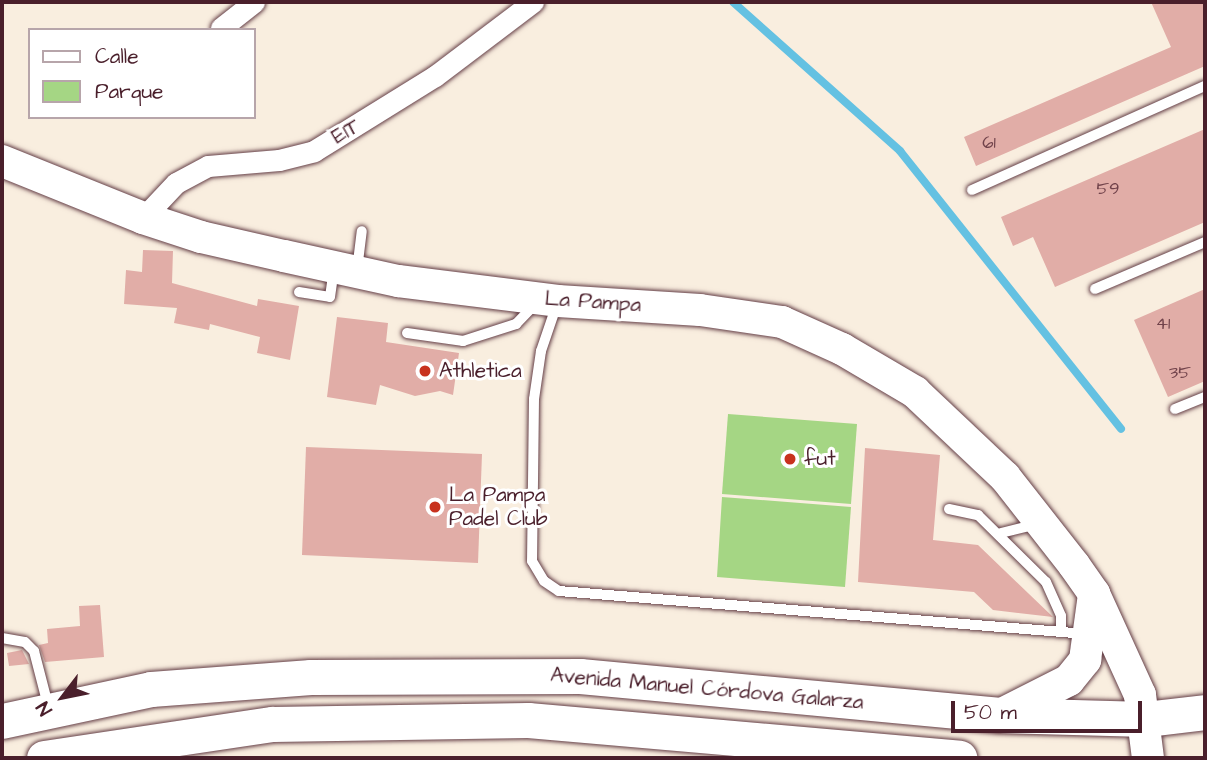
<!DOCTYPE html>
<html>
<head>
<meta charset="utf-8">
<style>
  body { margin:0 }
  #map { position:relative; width:1207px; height:760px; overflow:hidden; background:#f9eedf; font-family:"Architects Daughter",sans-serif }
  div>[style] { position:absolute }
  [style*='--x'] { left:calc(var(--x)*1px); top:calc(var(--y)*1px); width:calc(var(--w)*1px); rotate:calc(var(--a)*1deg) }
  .green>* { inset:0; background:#a5d684 }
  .stream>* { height:8px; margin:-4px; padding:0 4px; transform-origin:4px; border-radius:4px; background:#64c1e2 }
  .building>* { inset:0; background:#e1ada7 }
  .roads { filter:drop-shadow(0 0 2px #643e46) drop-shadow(0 0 2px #643e46) }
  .lane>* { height:10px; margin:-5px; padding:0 5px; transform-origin:5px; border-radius:5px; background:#fff }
  .street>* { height:21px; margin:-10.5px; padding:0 10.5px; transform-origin:10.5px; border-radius:10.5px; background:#fff }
  .secondary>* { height:32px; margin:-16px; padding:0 16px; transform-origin:16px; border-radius:16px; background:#fff }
  .primary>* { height:35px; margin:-17.5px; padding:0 17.5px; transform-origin:17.5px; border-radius:17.5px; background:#fff }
  .dots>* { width:19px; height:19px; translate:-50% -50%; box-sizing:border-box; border:4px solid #fff; border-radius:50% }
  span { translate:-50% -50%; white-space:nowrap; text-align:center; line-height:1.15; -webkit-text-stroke:6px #fff; paint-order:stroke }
  .number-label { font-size:18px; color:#70424a }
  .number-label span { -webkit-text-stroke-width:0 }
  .street-label { font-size:21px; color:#4a1f2b }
  .poi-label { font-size:21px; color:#4a1f2b }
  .left { translate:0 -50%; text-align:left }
  .frame { position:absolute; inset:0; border:4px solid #4a1f2b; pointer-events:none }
  .legend { position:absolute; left:28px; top:28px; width:228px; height:91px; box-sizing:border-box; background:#fff; border:2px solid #b7a5aa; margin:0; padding:9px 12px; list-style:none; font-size:21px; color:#4a1f2b }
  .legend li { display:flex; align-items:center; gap:14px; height:35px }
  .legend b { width:35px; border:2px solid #b7a5aa }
  .north { position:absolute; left:28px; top:662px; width:70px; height:70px; -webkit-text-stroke:5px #fff; paint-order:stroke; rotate:238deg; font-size:19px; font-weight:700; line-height:28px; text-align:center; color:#4a1f2b }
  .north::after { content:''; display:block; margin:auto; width:24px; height:32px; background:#4a1f2b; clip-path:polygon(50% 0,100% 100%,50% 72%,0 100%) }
  .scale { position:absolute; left:951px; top:701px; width:191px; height:32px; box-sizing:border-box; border:4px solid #4a1f2b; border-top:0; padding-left:9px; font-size:21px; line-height:24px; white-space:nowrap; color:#4a1f2b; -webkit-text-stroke:5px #fff; paint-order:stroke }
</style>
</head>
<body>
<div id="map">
  <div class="green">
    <i style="clip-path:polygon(728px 414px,857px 424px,851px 504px,722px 494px)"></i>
    <i style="clip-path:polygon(722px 497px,851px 507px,845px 587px,717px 577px)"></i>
  </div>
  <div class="stream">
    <i style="--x:733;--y:2;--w:224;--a:41.7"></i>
    <i style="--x:900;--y:151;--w:355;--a:51.5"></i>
  </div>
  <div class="building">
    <i style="clip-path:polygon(1151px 2px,1205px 2px,1205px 66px,976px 166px,964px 137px,1171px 47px)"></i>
    <i style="clip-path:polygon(1205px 129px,1205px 222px,1055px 287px,1033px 237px,1013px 246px,1001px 217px)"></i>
    <i style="clip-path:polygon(143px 250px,173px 251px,172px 283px,257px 306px,258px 299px,299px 306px,290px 360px,257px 353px,260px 337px,210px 324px,209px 330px,174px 323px,177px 308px,124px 304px,126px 270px,142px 272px)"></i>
    <i style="clip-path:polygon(1205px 289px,1205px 381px,1168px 397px,1134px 320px)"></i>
    <i style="clip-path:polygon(337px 317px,388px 323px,386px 342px,459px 353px,453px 395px,440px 391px,415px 396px,380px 385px,376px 405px,327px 397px)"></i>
    <i style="clip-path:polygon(306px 447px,482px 454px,478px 563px,302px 555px)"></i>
    <i style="clip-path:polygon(865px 448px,940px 455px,933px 540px,978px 545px,1053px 617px,993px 610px,974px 592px,858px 582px)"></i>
    <i style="clip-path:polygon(100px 605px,104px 657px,45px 662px,39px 645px,48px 643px,47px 629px,80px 626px,79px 606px)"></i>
    <i style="clip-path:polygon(22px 650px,29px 664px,9px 666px,7px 653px)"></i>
  </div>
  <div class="roads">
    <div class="lane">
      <i style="--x:972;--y:190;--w:255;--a:-24.1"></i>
      <i style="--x:357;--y:270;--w:39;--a:-83"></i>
      <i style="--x:1095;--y:289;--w:120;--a:-23.1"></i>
      <i style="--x:299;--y:292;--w:31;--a:9"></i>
      <i style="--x:330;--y:297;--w:27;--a:-82"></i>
      <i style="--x:557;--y:304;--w:50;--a:108.8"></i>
      <i style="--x:541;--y:351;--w:49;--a:98.3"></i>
      <i style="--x:534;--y:399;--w:162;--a:90.7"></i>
      <i style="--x:532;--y:561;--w:23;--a:59"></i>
      <i style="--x:544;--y:581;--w:18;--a:34"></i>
      <i style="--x:559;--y:591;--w:529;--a:4.66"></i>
      <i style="--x:407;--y:333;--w:57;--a:8.1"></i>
      <i style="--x:463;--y:341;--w:56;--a:-17.8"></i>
      <i style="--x:516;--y:324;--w:29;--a:-46"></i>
      <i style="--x:1175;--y:409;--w:32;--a:-22"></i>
      <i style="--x:949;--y:509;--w:30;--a:12"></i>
      <i style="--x:978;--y:515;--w:95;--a:44.6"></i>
      <i style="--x:1046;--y:582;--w:37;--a:66"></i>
      <i style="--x:1061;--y:616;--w:15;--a:90"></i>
      <i style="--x:1001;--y:533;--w:38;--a:-14"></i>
      <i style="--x:2;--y:638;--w:23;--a:10"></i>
      <i style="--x:25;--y:642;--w:13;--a:45"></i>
      <i style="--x:34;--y:651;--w:56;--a:75.5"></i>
    </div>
    <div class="street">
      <i style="--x:221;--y:28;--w:42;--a:-38.2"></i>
      <i style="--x:143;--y:218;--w:48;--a:-46.7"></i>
      <i style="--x:176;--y:183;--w:36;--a:-28"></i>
      <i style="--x:208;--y:166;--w:71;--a:-4.8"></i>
      <i style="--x:279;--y:160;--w:36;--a:-14"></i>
      <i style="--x:314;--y:151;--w:142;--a:-31.8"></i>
      <i style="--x:435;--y:76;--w:123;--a:-37.1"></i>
    </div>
    <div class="secondary">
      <i style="--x:2;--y:161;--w:152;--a:22"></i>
      <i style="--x:143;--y:218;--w:61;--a:18.1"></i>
      <i style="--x:201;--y:237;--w:85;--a:12.9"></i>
      <i style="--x:284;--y:256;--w:117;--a:12.4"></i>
      <i style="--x:398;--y:281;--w:161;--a:7.1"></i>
      <i style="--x:558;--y:301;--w:142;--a:3.6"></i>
      <i style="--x:700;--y:310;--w:83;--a:8.3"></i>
      <i style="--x:782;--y:322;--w:66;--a:24.2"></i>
      <i style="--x:842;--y:349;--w:85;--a:30.5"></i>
      <i style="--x:915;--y:392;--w:124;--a:43.4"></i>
      <i style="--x:1005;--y:477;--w:112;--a:51.9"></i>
      <i style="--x:1074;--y:565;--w:35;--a:55"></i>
      <i style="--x:1094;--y:594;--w:111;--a:65.5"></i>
      <i style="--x:1140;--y:695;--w:64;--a:82.8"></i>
      <i style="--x:1000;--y:715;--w:77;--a:-26.9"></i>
      <i style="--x:1069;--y:680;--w:26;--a:-51"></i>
      <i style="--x:1085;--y:660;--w:67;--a:-82.2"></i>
    </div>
    <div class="primary">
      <i style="--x:2;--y:721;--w:152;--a:-12.1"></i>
      <i style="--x:151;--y:689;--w:160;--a:-4.3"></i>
      <i style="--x:311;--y:677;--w:269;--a:-0.2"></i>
      <i style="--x:580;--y:676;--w:422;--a:5.3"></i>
      <i style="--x:1000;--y:715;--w:146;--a:1.6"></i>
      <i style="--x:1146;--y:719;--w:59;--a:-6.8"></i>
      <i style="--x:44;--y:758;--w:231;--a:-8.5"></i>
      <i style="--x:272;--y:724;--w:256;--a:-0.9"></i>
      <i style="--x:528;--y:720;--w:433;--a:5"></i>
    </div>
  </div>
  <div class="dots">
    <i style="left:425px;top:371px;background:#c8321e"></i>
    <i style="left:790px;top:459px;background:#c8321e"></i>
    <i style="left:435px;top:507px;background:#c8321e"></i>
  </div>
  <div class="number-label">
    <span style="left:989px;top:143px">61</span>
    <span style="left:1108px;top:189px">59</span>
    <span style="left:1163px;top:324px">41</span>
    <span style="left:1180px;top:373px">35</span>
  </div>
  <div class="street-label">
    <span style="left:346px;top:132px;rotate:-31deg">E1T</span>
    <span style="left:593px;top:302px;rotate:4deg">La Pampa</span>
    <span style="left:707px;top:689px;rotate:5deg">Avenida Manuel Córdova Galarza</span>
  </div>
  <div class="poi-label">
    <span class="left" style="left:439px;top:371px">Athletica</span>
    <span class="left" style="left:804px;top:459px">fut</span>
    <span class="left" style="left:449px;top:507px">La Pampa<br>Padel Club</span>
  </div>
  <div class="frame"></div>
  <ul class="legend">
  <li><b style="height:9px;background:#fff"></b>Calle</li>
  <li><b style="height:19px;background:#a5d684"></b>Parque</li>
  </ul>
  <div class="north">N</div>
  <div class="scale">50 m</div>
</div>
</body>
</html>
